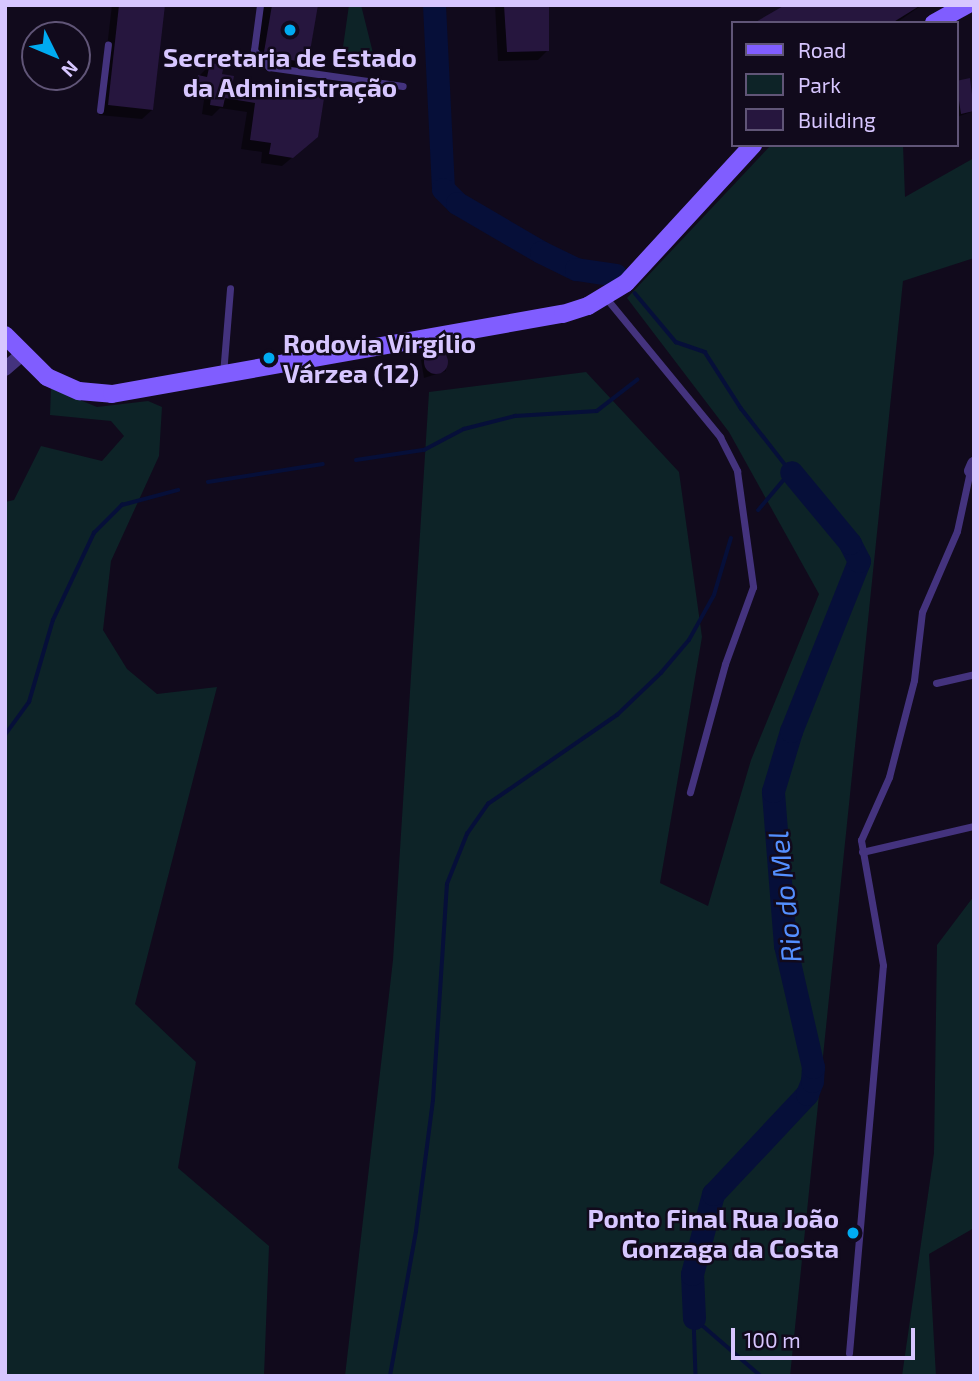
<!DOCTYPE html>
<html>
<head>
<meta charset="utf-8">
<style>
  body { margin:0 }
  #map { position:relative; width:979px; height:1381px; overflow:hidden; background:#110a1c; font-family:"Exo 2",sans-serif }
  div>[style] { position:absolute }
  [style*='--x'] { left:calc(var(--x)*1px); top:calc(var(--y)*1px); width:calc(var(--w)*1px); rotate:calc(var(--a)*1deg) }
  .green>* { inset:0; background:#0d2327 }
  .shadow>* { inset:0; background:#0007 }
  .stream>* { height:3.5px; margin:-1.75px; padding:0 1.75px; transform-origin:1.75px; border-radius:1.75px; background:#060f39 }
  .river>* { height:23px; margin:-11.5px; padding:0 11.5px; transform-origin:11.5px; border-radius:11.5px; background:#060f39 }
  .building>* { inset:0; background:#26163e }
  .round { border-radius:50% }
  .service>* { height:7px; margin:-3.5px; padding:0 3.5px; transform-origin:3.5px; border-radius:3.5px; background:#44337e }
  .minor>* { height:14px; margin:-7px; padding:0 7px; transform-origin:7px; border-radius:7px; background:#44337e }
  .secondary>* { height:18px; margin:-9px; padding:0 9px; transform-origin:9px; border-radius:9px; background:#805dff }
  .dots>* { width:19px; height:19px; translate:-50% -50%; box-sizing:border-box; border:4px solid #110a1c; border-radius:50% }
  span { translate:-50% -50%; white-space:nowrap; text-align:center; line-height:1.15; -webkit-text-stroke:5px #110a1c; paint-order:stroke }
  .poi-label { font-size:26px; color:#d7c6ff; font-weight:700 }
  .left { translate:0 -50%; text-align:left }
  .right { translate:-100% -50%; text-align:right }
  .water-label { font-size:28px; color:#548fff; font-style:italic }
  .frame { position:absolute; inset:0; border:7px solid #d7c6ff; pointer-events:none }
  .legend { position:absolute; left:731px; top:21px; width:228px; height:126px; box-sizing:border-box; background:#110a1c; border:2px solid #605577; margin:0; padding:9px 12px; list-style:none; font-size:21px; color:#d7c6ff }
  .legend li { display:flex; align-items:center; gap:14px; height:35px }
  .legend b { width:35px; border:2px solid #605577 }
  .north { position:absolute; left:21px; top:21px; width:70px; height:70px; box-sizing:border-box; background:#110a1c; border:2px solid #605577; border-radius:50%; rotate:133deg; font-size:19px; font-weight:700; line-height:28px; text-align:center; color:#d7c6ff }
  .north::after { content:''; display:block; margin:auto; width:24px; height:32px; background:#00abf1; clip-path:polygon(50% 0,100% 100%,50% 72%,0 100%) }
  .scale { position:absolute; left:731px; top:1328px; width:184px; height:32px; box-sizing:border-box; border:4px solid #d7c6ff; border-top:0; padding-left:9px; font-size:21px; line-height:24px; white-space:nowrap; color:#d7c6ff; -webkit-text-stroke:5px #110a1c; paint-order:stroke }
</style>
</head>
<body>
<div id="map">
  <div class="green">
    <i style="clip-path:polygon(349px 5px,361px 5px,376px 65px,341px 61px)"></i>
    <i style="clip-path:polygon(771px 145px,903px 145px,905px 197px,974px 158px,974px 258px,903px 281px,790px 1376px,345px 1376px,393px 960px,429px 392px,586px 372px,679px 472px,702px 637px,660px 883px,708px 906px,751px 760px,819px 594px,729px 432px,627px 298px)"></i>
    <i style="clip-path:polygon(51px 388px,97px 407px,148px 401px,162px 407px,159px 456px,111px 561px,103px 630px,127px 669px,157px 694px,217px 687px,135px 1004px,196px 1062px,178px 1168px,269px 1246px,264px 1376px,5px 1376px,5px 502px,14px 500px,41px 446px,102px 461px,124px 436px,111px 421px,50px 415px)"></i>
    <i style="clip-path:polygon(974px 896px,974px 1228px,929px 1254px,936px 1376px,902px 1376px,934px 1153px,937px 945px)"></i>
  </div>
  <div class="shadow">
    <i style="clip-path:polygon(112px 5px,163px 5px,152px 110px,142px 119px,99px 115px)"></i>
    <i style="clip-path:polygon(264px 5px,316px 5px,306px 62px,296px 72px,254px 62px)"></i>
    <i style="clip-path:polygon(495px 5px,547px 5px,548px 50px,538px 60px,498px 61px)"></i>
    <i style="clip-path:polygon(787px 5px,922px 5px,896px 23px,758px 23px)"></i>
    <i style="clip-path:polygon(210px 65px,240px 92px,260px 94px,270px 85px,306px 146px,282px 166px,261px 163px,262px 152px,241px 149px,247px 112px,220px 108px,212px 116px,202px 114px,204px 100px,187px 97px,189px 86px)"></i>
    <i style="clip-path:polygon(969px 80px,974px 111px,957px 117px,956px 83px)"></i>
    <i style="clip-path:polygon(443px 352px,446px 371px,424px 378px,421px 360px)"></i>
  </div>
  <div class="stream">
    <i style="--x:635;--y:293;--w:64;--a:50.1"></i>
    <i style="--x:676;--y:342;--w:31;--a:19"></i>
    <i style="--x:705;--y:352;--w:67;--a:57.3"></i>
    <i style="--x:741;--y:408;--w:81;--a:52"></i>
    <i style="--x:791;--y:472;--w:50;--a:130.1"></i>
    <i style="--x:356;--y:460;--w:69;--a:-8.4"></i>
    <i style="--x:424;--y:450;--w:45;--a:-27.7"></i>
    <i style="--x:464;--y:429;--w:53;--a:-14.3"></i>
    <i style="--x:515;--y:416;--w:82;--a:-3.5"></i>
    <i style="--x:597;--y:411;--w:51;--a:-37.8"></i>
    <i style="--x:208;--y:482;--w:116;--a:-8.9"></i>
    <i style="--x:5;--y:735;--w:41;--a:-54"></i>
    <i style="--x:29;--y:702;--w:85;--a:-73.7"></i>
    <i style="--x:53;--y:620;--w:96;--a:-64.8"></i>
    <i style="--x:94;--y:533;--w:40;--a:-45"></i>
    <i style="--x:122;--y:505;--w:58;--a:-15"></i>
    <i style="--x:694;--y:1318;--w:89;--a:40.9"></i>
    <i style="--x:694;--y:1318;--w:58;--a:88"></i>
    <i style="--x:390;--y:1376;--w:147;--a:-79.8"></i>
    <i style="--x:416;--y:1231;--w:132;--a:-82.6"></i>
    <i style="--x:433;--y:1100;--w:216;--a:-86.3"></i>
    <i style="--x:447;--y:884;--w:54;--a:-68.2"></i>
    <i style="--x:467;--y:834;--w:37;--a:-55"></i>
    <i style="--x:488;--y:804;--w:157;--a:-34.6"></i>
    <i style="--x:617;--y:715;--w:61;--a:-43.7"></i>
    <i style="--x:661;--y:673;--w:43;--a:-49.7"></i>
    <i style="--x:689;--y:640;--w:51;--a:-60.9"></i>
    <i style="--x:714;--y:595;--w:59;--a:-73.4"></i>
  </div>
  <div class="river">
    <i style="--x:434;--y:5;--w:184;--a:87.2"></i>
    <i style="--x:443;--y:189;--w:20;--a:45"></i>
    <i style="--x:457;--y:203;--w:97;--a:30.3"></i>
    <i style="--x:541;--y:252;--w:39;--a:26"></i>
    <i style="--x:576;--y:269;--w:40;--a:8.5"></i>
    <i style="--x:694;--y:1318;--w:44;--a:-92.6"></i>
    <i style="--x:692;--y:1274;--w:83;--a:-75.3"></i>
    <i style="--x:713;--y:1194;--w:137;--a:-46.8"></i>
    <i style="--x:807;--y:1094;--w:14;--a:-69"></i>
    <i style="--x:812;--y:1081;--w:14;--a:-86"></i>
    <i style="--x:813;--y:1067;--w:125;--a:-102.9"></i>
    <i style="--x:785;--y:945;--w:154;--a:-94.5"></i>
    <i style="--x:773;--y:791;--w:63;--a:-73.3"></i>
    <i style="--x:791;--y:731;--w:183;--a:-68.2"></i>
    <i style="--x:859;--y:561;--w:20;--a:-117"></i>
    <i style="--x:850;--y:543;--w:92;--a:-129.7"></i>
  </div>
  <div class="building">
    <i style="clip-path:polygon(119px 5px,165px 5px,153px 110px,108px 105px)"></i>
    <i style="clip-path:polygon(272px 5px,318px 5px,308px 63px,268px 56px,264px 52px)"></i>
    <i style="clip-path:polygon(504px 5px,549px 5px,549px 51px,507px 52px)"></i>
    <i style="clip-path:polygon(785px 5px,921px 5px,892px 23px,754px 23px)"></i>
    <i style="clip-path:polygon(210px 63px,224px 65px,222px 74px,234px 76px,232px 86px,240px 90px,267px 95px,269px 83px,325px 92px,318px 137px,293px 158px,269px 154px,271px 143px,250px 140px,255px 103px,225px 98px,223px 107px,210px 105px,212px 91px,195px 88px,198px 75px,207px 77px)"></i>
    <i style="clip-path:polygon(970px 78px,974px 111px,961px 114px,956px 81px)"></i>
    <i class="round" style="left:424px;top:350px;width:24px;height:24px"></i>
  </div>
  <div class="service">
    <i style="--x:260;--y:5;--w:45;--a:97.6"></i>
    <i style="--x:254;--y:50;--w:23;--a:49"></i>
    <i style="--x:269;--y:67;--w:135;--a:8.1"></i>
    <i style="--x:100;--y:110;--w:66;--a:-83.1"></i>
    <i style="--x:606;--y:298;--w:180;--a:50.6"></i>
    <i style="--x:720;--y:437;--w:38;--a:63"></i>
    <i style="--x:737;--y:471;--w:117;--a:82.1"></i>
    <i style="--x:753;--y:587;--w:82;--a:110"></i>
    <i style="--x:725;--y:664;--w:133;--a:105.3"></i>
    <i style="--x:223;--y:374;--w:86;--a:-85.3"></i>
    <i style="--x:936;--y:683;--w:39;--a:-13"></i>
    <i style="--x:862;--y:852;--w:115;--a:-13.1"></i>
    <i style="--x:849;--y:1353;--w:389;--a:-85"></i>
    <i style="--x:883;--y:965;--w:127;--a:-100"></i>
    <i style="--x:861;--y:840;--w:69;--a:-66"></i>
    <i style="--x:889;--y:777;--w:100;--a:-75.5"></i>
    <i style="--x:914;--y:680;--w:68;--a:-83.3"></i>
    <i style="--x:922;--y:612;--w:88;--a:-66.6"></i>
    <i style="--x:957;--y:531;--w:61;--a:-77.8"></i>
  </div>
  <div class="minor">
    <i style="--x:5;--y:369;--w:23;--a:-41"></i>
    <i style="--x:971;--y:471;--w:8;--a:-67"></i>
  </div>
  <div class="secondary">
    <i style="--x:934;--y:23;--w:38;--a:-29"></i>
    <i style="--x:5;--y:335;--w:59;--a:45"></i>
    <i style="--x:47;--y:377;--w:35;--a:24"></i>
    <i style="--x:79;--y:391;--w:33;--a:5"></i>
    <i style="--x:112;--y:394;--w:458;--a:-10.1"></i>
    <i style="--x:563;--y:314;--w:26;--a:-18"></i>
    <i style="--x:588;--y:306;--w:44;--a:-31.2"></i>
    <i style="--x:626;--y:283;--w:188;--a:-47.4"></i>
  </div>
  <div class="dots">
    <i style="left:290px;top:30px;background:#00abf1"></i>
    <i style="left:269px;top:358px;background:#00abf1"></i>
    <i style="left:853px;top:1233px;background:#00abf1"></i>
  </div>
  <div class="poi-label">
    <span style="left:290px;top:72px">Secretaria de Estado<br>da Administração</span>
    <span class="left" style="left:283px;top:358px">Rodovia Virgílio<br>Várzea (12)</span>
    <span class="right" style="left:839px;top:1233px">Ponto Final Rua João<br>Gonzaga da Costa</span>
  </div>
  <div class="water-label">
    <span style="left:784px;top:897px;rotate:-96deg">Rio do Mel</span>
  </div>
  <div class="frame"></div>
  <ul class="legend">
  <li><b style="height:9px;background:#805dff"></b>Road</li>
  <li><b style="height:19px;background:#0d2327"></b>Park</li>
  <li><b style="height:19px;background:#26163e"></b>Building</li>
  </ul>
  <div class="north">N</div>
  <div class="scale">100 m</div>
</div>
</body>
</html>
